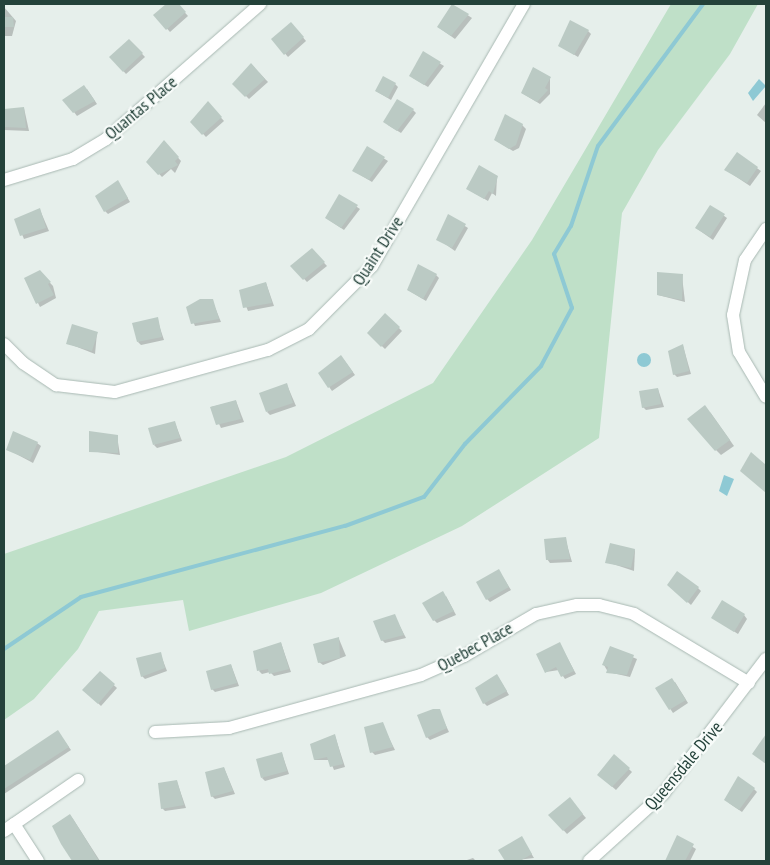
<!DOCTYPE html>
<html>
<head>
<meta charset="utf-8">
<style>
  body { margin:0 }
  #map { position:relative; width:770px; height:865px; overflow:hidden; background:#e6efeb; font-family:"PT Sans Narrow",sans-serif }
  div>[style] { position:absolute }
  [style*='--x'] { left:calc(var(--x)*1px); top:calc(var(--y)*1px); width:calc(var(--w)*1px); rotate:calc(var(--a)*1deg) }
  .green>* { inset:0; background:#bfe0c8 }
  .water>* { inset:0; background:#8ec9d4 }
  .round { border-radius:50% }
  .shadow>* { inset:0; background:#0003 }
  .stream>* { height:4px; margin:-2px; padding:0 2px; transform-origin:2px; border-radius:2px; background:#8ec9d4 }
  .building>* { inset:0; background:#bbcac4 }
  .roads { filter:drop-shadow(0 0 1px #a8b8b2) drop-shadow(0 0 1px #a8b8b2) }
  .minor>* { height:12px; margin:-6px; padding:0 6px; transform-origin:6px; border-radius:6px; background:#fff }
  span { translate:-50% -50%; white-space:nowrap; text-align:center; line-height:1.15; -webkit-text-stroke:4.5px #f7fbf9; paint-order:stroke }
  .street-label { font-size:18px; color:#24423a }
  .frame { position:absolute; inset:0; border:5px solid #24423a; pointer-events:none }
</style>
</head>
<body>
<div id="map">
  <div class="green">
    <i style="clip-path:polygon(671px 4px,758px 4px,730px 54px,658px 150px,622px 213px,599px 438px,462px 526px,321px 593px,189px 631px,183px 600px,99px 611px,78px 649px,34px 699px,4px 720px,4px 554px,286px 457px,433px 383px,532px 240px)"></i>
  </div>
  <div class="water">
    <i style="clip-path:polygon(759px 79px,766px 86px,753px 101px,748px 93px)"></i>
    <i class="round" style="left:637px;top:353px;width:14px;height:14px"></i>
    <i style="clip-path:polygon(724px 475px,734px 479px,727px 496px,719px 491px)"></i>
  </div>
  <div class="shadow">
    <i style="clip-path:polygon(168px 4px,177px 4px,188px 16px,170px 32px,155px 15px)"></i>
    <i style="clip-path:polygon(452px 5px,472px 18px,455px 39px,438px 27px)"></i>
    <i style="clip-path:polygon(4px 7px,16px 21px,12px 36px,4px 36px)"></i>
    <i style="clip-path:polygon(291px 23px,306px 41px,288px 57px,273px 39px)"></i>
    <i style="clip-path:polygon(588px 31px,591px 34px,578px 57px,560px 46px)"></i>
    <i style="clip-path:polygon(129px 40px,145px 57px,126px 74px,111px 57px)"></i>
    <i style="clip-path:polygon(423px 53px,444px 66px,428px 87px,413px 78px)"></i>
    <i style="clip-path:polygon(251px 64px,268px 82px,249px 99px,234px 84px)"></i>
    <i style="clip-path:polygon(550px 78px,550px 94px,540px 104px,522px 93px)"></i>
    <i style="clip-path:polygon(395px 84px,398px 87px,391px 100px,376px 91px)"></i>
    <i style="clip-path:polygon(87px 89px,97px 104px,77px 116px,74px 112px)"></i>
    <i style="clip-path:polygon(208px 103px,224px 121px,206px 137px,192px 122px)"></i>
    <i style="clip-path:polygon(766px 103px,766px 123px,757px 115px)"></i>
    <i style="clip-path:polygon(24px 108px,29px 131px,4px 130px,4px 110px)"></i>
    <i style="clip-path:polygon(413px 110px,416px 113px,401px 133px,388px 125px)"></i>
    <i style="clip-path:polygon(522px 125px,526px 129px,519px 148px,513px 151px,495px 140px)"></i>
    <i style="clip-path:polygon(164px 142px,181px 161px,175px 173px,171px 169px,162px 177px,148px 162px)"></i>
    <i style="clip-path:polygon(367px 148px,388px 161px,372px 182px,354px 171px)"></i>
    <i style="clip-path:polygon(737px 154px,761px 171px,750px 186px,726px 170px)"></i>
    <i style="clip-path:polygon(497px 177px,496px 196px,492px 193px,488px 201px,471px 191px)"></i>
    <i style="clip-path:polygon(120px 185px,130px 202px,108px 214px,105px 211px)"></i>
    <i style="clip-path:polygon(340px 196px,360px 209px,344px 230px,326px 218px)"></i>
    <i style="clip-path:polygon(710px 206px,727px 218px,713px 240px,696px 228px)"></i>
    <i style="clip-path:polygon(40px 210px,49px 231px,24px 239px,16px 220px)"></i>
    <i style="clip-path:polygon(449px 216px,468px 228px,455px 251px,438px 239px)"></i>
    <i style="clip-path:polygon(312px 250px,327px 266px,307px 282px,292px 266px)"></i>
    <i style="clip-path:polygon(40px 272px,53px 286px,56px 298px,40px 307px,26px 279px)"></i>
    <i style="clip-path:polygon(436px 275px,439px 278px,426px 301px,408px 290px)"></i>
    <i style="clip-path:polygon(682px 276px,685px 302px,658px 295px)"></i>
    <i style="clip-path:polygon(266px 283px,274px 306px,248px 311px,240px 291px)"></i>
    <i style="clip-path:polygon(212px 300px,221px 322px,195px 326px,187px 307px)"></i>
    <i style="clip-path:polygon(385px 314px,402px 331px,385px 349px,368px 333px)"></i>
    <i style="clip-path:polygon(157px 319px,164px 340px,141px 345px,138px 342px)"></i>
    <i style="clip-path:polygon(97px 333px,95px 354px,67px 343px)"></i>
    <i style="clip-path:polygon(683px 346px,691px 374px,677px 377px,674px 374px)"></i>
    <i style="clip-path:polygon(344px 360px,355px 375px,332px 391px,320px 374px)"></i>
    <i style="clip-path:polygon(287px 385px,296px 406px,270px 415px,267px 412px)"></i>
    <i style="clip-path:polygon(658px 389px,664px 407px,646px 410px,643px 407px)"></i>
    <i style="clip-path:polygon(236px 401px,244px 422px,221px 428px,211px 407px)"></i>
    <i style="clip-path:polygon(710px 412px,734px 446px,721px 455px,716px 450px)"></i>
    <i style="clip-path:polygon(175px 423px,182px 441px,157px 448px,154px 445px)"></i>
    <i style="clip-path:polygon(117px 436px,120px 455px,90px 451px)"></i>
    <i style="clip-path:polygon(37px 443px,41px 446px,33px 463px,7px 449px)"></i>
    <i style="clip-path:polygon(565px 538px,572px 562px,550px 563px,547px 559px)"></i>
    <i style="clip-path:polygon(635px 550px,634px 571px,607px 562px)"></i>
    <i style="clip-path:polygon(499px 571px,511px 590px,490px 602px,487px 599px)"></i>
    <i style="clip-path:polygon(668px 584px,698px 588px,701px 591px,691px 605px)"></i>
    <i style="clip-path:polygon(446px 596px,456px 615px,437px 623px,434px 620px)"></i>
    <i style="clip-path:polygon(394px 615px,406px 638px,385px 643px,382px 640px)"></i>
    <i style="clip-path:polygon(744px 615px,747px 619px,738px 634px,713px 618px)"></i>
    <i style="clip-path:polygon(339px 639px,346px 656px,323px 665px,319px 662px)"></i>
    <i style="clip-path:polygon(281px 643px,291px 672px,274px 676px,270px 672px,262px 674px,259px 671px)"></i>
    <i style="clip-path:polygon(560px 644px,576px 674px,565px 679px,559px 670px,546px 672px)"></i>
    <i style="clip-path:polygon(610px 648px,637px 659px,630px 677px,608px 672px,604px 665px)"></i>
    <i style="clip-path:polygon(160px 653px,167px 671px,145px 679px,142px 676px)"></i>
    <i style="clip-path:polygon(231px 665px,239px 686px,215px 692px,212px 689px)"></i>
    <i style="clip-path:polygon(100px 673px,117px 688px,101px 706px,84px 690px)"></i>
    <i style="clip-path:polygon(497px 675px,509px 695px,487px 706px,484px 703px)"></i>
    <i style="clip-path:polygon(675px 682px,688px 703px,673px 713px,657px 689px)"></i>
    <i style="clip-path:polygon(439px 711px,449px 732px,430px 740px,427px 737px)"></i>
    <i style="clip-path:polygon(382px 724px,395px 750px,375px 755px,372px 752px)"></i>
    <i style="clip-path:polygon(58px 732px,71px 750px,4px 794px,4px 768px)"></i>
    <i style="clip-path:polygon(335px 736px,345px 767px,334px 770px,330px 760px,315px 760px,311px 745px)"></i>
    <i style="clip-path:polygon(282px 754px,289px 774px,265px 781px,262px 778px)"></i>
    <i style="clip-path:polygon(615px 756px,632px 772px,616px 790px,601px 777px)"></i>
    <i style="clip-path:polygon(224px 768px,235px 794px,215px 799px,212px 796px)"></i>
    <i style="clip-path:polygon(177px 782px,186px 808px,165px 811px,162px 808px)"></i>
    <i style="clip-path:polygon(754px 789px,757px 792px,742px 812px,729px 803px)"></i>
    <i style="clip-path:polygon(572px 802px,586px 818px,567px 834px,550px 815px)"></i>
    <i style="clip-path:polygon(70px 815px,73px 819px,100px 861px,76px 861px,53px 826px)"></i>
    <i style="clip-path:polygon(677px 837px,696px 849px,690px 861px,666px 861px)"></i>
    <i style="clip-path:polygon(522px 838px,534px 858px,507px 861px,500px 850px)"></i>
    <i style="clip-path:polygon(473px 858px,476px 861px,464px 861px)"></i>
  </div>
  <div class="stream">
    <i style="--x:4;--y:649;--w:93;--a:-34"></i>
    <i style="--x:81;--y:597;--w:273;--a:-15.1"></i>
    <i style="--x:345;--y:526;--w:84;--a:-20.2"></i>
    <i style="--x:424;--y:497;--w:67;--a:-52.3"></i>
    <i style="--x:465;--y:444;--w:109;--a:-45.7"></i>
    <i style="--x:541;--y:366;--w:66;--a:-61.9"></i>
    <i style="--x:572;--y:308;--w:57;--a:-108.4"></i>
    <i style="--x:554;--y:254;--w:33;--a:-59"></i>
    <i style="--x:571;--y:226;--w:84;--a:-71.4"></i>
    <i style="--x:598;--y:146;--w:177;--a:-53.5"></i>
  </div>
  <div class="building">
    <i style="clip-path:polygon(166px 4px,179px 4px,186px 12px,166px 30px,153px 15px)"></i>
    <i style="clip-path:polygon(452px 4px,469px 14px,451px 36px,437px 27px)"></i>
    <i style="clip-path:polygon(4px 17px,13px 17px,14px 27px,4px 27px)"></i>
    <i style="clip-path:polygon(570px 20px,589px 30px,574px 55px,558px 46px)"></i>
    <i style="clip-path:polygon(291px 22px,304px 37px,284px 55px,271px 39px)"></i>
    <i style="clip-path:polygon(129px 39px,143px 53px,123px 72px,109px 57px)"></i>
    <i style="clip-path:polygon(423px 51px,441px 62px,424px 85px,409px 76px)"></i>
    <i style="clip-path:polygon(251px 63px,265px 79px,245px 97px,232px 84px)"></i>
    <i style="clip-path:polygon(533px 67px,551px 77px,545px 88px,548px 90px,537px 102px,521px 93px)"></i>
    <i style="clip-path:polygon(383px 76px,396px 83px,388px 98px,375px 91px)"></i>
    <i style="clip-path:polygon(84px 85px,95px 101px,73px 113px,62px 100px)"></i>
    <i style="clip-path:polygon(397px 99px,414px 109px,397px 131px,383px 122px)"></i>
    <i style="clip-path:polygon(208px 101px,222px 117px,202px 135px,190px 122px)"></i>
    <i style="clip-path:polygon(24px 107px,26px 128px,4px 127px,4px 109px)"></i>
    <i style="clip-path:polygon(505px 114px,523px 124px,516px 145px,509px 149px,494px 140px)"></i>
    <i style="clip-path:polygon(164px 140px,179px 157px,175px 161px,178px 165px,158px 175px,146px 162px)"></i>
    <i style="clip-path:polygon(367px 146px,385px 157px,369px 180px,352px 171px)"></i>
    <i style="clip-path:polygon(737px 152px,758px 167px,747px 183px,724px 170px)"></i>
    <i style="clip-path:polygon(479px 165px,498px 176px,493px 194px,489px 191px,484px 199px,466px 189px)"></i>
    <i style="clip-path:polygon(118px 180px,128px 198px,104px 212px,95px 196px)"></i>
    <i style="clip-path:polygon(339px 194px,358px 205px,341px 228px,325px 218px)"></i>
    <i style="clip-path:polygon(710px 205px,725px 214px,710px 237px,695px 228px)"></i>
    <i style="clip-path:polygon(40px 208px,46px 228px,20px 236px,14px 219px)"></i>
    <i style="clip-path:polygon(448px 214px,466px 224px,452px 248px,436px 240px)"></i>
    <i style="clip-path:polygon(312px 248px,325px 262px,303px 280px,290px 266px)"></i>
    <i style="clip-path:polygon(418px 264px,437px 274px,423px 299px,407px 290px)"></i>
    <i style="clip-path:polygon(40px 270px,51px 282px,48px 284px,54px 295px,36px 304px,24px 278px)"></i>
    <i style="clip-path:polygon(657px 272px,683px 274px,682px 300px,657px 295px)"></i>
    <i style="clip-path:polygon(266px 282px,272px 303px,243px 308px,239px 290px)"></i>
    <i style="clip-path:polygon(200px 299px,213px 299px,219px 319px,191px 324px,186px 307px)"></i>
    <i style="clip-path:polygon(385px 313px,400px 327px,381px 347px,367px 333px)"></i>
    <i style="clip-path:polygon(158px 317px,162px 337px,137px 342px,132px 323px)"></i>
    <i style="clip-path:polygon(72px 324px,98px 332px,92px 351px,66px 344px)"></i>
    <i style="clip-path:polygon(683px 344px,689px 371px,673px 375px,668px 351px)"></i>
    <i style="clip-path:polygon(341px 355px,353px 372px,328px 388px,318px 373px)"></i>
    <i style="clip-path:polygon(287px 383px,293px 403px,266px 412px,259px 393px)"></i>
    <i style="clip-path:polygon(658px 388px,661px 404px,642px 408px,639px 391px)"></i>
    <i style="clip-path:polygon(236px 400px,241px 419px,216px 425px,210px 407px)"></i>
    <i style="clip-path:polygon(705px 405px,730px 440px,715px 451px,687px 419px)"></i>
    <i style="clip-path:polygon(175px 421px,180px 438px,153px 445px,148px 428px)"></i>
    <i style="clip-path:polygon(13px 431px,38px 442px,30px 460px,6px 450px)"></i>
    <i style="clip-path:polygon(89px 431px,118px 435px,118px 453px,89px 452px)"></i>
    <i style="clip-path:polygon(751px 452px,766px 465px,766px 493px,740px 471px)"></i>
    <i style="clip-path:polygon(566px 537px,570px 559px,546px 560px,544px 539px)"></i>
    <i style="clip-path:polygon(610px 543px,635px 549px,631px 568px,605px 563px)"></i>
    <i style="clip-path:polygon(499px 569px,509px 587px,486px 600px,476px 582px)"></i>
    <i style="clip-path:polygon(677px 571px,699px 587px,687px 603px,667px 585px)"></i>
    <i style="clip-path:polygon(443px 591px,454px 611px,433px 621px,422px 603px)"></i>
    <i style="clip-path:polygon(722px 600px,745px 614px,734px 632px,711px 618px)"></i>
    <i style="clip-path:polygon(395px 614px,404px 635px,381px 641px,373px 621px)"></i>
    <i style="clip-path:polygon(339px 637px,340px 658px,318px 663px,313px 644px)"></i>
    <i style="clip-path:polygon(281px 642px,289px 669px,269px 674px,268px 669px,257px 671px,253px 651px)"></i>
    <i style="clip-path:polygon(560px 642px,574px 671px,561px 677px,556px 667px,545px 673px,536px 654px)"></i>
    <i style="clip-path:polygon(610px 646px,634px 655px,627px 675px,606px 673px,608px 667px,602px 665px)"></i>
    <i style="clip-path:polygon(161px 652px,165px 668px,141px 677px,136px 658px)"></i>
    <i style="clip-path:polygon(231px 664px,237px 683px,211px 690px,206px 671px)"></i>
    <i style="clip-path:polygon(100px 671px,115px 684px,98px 704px,82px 690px)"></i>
    <i style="clip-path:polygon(497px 674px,507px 691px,483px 704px,475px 688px)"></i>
    <i style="clip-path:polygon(672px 678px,686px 700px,669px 710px,655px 688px)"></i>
    <i style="clip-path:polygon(433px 709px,440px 709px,447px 728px,426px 738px,417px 715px)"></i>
    <i style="clip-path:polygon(383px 722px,393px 747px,370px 753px,364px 727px)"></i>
    <i style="clip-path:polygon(58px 730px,69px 747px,4px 789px,4px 766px)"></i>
    <i style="clip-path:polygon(335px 734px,343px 764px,330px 767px,327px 757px,314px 760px,310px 744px)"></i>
    <i style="clip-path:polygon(766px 734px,766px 764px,752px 754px)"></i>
    <i style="clip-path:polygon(282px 752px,287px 771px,261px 778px,256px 759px)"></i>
    <i style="clip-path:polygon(614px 754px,630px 768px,612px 787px,597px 775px)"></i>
    <i style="clip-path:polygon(224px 767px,233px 791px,211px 797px,205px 772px)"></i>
    <i style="clip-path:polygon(738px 776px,755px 788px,739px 810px,724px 800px)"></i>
    <i style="clip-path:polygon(177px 780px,184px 805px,161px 809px,158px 783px)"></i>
    <i style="clip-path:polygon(570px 797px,583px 814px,563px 831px,548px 815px)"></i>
    <i style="clip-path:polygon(70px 814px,82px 833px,99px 861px,72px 861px,61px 844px,52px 826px)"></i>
    <i style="clip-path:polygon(677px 835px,694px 844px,685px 861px,665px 861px)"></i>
    <i style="clip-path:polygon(522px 836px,532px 854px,520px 861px,505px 861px,498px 850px)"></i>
  </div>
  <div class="roads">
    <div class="minor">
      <i style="--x:4;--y:180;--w:72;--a:-16.9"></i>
      <i style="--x:73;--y:159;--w:39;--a:-31"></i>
      <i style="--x:106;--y:139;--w:205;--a:-41.2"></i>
      <i style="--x:766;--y:229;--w:37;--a:124"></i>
      <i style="--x:745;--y:260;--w:56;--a:102.3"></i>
      <i style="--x:733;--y:315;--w:37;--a:81"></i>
      <i style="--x:739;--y:352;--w:52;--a:59"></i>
      <i style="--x:4;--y:344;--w:27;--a:45"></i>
      <i style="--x:23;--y:363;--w:40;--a:34"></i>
      <i style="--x:56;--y:385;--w:59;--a:6.8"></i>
      <i style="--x:115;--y:392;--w:159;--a:-15.4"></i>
      <i style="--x:268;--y:350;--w:46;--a:-27.1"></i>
      <i style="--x:309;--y:329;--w:89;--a:-45"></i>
      <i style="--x:372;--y:266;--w:303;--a:-59.9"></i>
      <i style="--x:155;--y:732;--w:74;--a:-3.1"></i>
      <i style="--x:229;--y:728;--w:199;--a:-15.4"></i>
      <i style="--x:421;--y:675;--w:47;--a:-23.8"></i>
      <i style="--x:464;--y:656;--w:83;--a:-30.3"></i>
      <i style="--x:536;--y:614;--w:42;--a:-12.4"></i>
      <i style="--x:577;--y:605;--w:22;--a:0"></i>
      <i style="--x:599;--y:605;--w:36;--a:14"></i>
      <i style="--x:634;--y:614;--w:134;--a:31"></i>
      <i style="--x:14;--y:824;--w:44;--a:57"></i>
      <i style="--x:4;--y:831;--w:90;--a:-34.6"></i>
      <i style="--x:589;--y:861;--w:100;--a:-42.2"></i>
      <i style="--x:663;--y:794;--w:170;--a:-52.7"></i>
    </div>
  </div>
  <div class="street-label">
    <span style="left:141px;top:108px;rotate:-40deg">Quantas Place</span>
    <span style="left:378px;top:251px;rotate:-57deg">Quaint Drive</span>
    <span style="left:475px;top:647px;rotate:-29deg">Quebec Place</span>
    <span style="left:684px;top:766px;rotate:-50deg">Queensdale Drive</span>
  </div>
  <div class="frame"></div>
</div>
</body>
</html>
